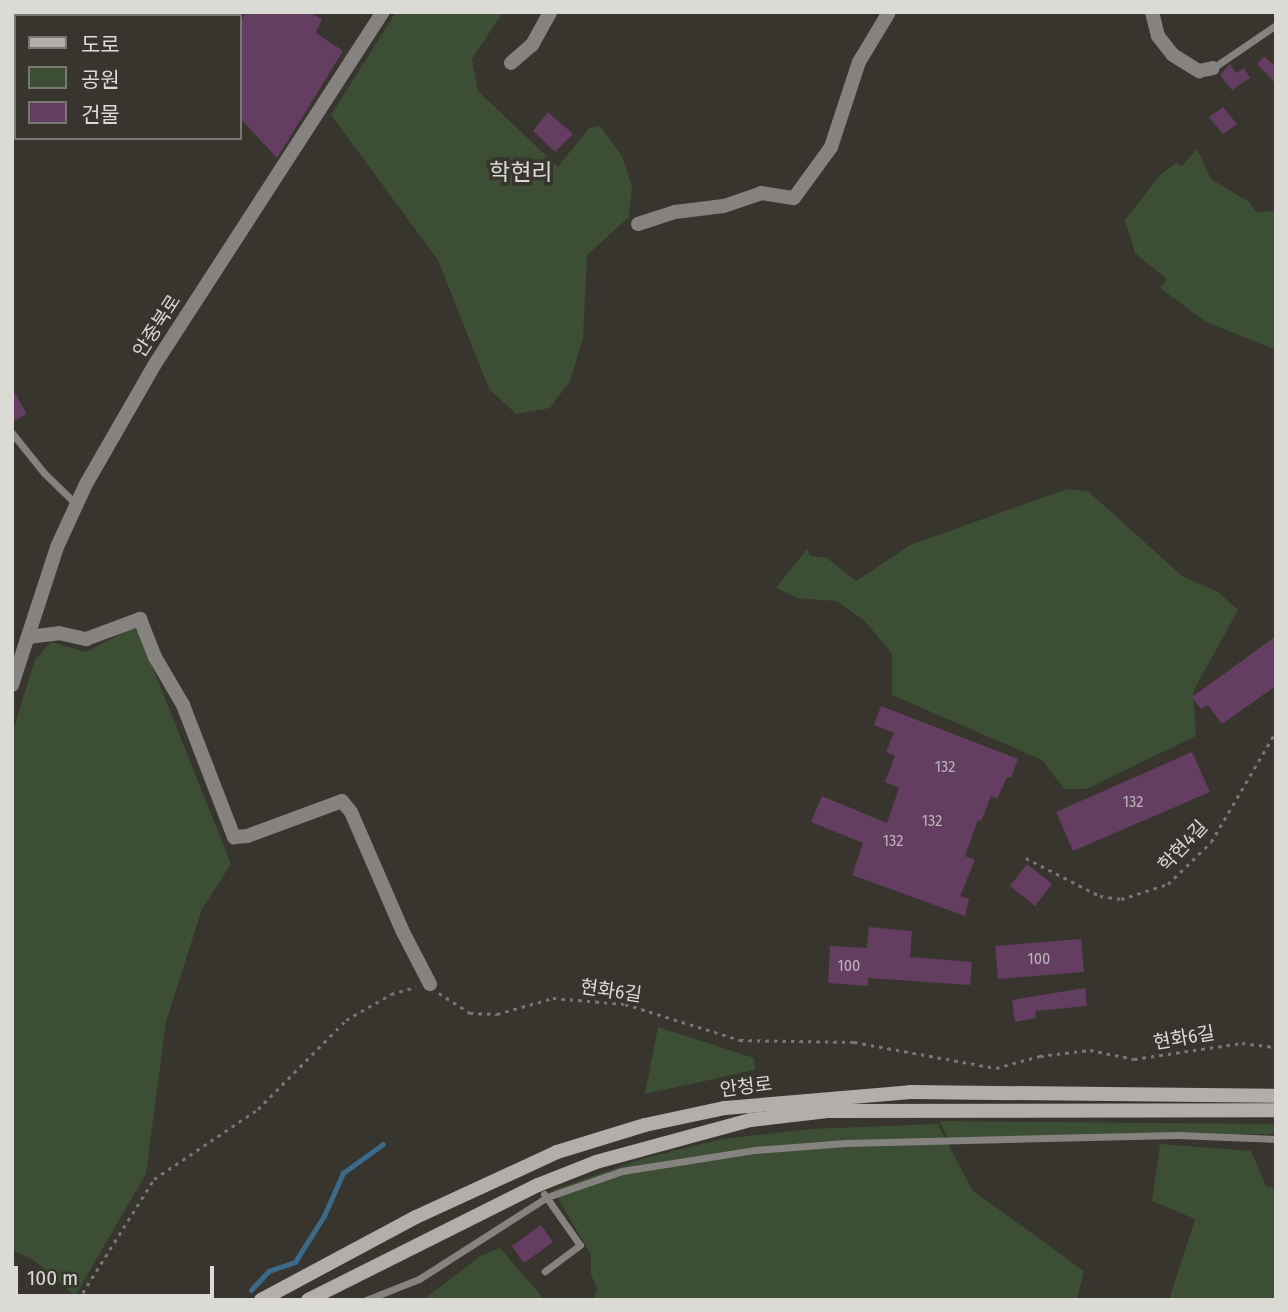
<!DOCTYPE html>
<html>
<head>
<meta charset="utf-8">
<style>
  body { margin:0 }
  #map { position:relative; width:1288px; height:1312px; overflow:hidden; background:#37352e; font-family:"Fira Sans Condensed","Noto Sans KR",sans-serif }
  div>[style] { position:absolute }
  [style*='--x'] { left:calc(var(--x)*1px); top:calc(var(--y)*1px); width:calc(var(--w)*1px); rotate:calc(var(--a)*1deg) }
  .green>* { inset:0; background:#3c4e33 }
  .stream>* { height:4.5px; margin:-2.25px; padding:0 2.25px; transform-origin:2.25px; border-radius:2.25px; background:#3b6a8b }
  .building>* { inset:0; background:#643e60 }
  .path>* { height:2.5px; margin-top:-1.25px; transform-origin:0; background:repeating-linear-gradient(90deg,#787670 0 3.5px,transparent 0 8.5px) }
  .lane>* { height:7px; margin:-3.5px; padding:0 3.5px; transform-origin:3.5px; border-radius:3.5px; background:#868280 }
  .street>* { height:14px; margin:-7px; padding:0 7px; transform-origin:7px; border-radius:7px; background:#868280 }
  .secondary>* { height:14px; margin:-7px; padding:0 7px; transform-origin:7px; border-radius:7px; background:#b4aeab }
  span { translate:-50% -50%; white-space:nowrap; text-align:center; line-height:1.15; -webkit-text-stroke:7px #37352e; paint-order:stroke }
  .number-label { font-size:16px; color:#bdb3b8 }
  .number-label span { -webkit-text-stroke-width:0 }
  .street-label { font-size:19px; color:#dbdad5 }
  .quarter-label { font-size:23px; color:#dbdad5 }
  .frame { position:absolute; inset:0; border:14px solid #dbdad5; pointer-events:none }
  .legend { position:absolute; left:14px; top:14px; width:228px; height:126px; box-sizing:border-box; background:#37352e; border:2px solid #797771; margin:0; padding:9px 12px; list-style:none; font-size:21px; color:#dbdad5 }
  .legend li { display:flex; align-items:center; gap:14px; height:35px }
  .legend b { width:35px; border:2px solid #797771 }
  .scale { position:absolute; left:14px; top:1266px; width:200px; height:32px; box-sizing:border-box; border:4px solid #dbdad5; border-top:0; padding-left:9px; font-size:21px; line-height:24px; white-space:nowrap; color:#dbdad5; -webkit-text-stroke:5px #37352e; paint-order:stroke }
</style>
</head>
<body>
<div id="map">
  <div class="green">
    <i style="clip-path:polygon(396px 12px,503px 12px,472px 59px,478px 91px,558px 167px,589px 128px,600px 126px,622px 156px,632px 187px,629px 217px,587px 255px,583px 338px,570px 381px,550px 408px,516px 414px,489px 389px,438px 260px,331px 115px)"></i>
    <i style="clip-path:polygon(1197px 149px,1211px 179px,1249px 202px,1256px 212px,1276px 211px,1276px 350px,1206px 322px,1160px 288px,1167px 279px,1135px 253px,1125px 220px,1160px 175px,1176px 163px,1182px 166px)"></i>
    <i style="clip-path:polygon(1067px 489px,1088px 491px,1182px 576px,1218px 592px,1238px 610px,1193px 692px,1196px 736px,1086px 789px,1064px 789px,1042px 760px,892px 695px,892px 654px,865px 621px,836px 601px,797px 598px,776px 588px,807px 549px,810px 556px,827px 558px,856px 581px,910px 545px)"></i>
    <i style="clip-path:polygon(136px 626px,231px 864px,202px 909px,166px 1022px,146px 1174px,75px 1296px,35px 1261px,12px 1250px,12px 733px,35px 660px,51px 642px,86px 652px)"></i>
    <i style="clip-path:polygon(658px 1027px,754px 1058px,755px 1070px,645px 1094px)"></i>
    <i style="clip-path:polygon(939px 1121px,1276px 1124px,1276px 1134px,948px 1138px)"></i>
    <i style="clip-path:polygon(938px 1124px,972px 1190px,1084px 1271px,1077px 1300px,579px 1300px,593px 1298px,598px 1289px,591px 1275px,591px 1255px,553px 1190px,642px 1159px,721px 1139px,810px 1129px)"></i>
    <i style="clip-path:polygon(1160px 1144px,1251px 1151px,1266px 1186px,1276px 1188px,1276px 1300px,1169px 1300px,1195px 1219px,1152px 1201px)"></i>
    <i style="clip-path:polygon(500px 1248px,545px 1300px,423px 1300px,480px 1256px)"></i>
  </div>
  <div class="stream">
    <i style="--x:251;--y:1290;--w:26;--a:-47"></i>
    <i style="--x:269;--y:1271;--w:28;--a:-19"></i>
    <i style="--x:295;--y:1262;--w:54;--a:-57.8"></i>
    <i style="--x:324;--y:1216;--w:47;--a:-66.2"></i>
    <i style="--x:343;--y:1173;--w:49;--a:-35.9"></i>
  </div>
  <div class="building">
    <i style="clip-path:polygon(246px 12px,309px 12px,322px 19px,316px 33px,343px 51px,277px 158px,240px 118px,240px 23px)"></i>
    <i style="clip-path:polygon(1264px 56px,1276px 67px,1276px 84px,1257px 64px)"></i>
    <i style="clip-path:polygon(1230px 64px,1236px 73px,1244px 68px,1250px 78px,1232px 90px,1220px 75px)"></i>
    <i style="clip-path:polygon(1223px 107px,1237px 124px,1223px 134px,1209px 117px)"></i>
    <i style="clip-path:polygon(548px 112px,573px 134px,555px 152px,533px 131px)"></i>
    <i style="clip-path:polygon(12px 388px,27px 414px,12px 422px)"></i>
    <i style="clip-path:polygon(1276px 636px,1276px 686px,1222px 724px,1208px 705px,1201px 709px,1192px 697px)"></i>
    <i style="clip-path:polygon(881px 706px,1018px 759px,1011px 778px,1007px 777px,997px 799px,991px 796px,981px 821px,978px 820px,965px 856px,975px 860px,960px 896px,969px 899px,965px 916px,852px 875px,863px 843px,811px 822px,822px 796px,887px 823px,899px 788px,885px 782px,895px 756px,886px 752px,894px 733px,874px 725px)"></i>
    <i style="clip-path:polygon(1192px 752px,1210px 792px,1073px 851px,1056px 812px)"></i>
    <i style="clip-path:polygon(1027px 864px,1052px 884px,1035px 906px,1010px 886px)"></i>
    <i style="clip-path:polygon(869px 927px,912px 931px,910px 957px,972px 962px,970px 985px,868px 978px,868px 986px,828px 983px,830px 946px,867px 948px)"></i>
    <i style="clip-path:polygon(1081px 939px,1084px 972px,998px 979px,995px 946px)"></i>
    <i style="clip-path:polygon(1085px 988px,1087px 1006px,1035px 1011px,1036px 1018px,1015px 1022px,1012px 1000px)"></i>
    <i style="clip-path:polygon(541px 1225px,553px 1242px,524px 1263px,512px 1246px)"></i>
  </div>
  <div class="path">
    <i style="--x:1026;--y:858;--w:83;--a:27.2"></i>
    <i style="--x:1100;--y:896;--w:21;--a:8"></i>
    <i style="--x:1121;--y:899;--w:49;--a:-17.7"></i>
    <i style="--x:1168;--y:884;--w:60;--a:-44.3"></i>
    <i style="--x:1211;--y:842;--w:129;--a:-59.6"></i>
    <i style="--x:439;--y:993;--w:37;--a:33"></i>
    <i style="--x:470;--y:1013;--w:27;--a:2"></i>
    <i style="--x:497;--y:1014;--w:58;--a:-15.9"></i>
    <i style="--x:553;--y:998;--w:72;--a:4.8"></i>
    <i style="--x:625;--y:1004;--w:121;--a:17.4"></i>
    <i style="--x:740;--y:1040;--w:114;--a:1"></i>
    <i style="--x:854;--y:1042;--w:144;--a:10.4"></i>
    <i style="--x:996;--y:1068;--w:46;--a:-15.3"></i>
    <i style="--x:1040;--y:1056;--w:50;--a:-6.8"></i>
    <i style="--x:1090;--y:1050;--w:45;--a:11.6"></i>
    <i style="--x:1134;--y:1059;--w:109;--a:-8.4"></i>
    <i style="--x:1242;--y:1043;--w:34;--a:7"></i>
    <i style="--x:78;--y:1300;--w:143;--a:-57.9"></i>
    <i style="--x:154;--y:1179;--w:125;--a:-33.9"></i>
    <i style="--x:258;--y:1109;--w:125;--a:-45.3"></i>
    <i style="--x:346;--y:1020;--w:52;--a:-30"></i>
    <i style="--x:391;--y:994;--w:26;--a:-16"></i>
  </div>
  <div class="lane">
    <i style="--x:1213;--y:68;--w:76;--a:-34.3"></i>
    <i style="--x:12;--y:433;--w:51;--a:51.3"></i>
    <i style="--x:44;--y:473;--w:45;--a:44.1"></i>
    <i style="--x:544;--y:1194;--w:62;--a:54.8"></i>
    <i style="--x:580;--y:1245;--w:44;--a:143.4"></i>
    <i style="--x:366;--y:1300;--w:57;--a:-21.6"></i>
    <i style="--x:419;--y:1279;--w:152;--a:-32.6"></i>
    <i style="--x:547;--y:1197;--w:79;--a:-19.1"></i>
    <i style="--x:622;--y:1171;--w:135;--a:-9"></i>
    <i style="--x:755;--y:1150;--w:91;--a:-4.4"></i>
    <i style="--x:846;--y:1143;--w:331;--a:-1.4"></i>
    <i style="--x:1177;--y:1135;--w:99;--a:2.3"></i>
  </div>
  <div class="street">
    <i style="--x:1152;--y:12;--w:25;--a:76"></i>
    <i style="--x:1158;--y:36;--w:24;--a:52"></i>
    <i style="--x:1173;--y:55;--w:31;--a:32"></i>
    <i style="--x:1199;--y:71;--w:14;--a:-12"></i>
    <i style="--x:511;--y:63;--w:28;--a:-41"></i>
    <i style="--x:532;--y:45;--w:38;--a:-61"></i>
    <i style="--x:638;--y:224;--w:39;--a:-18"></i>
    <i style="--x:675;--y:212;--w:49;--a:-7"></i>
    <i style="--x:724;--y:206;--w:39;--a:-19"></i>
    <i style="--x:761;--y:193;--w:33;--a:9"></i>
    <i style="--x:794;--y:198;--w:63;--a:-54"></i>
    <i style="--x:831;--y:147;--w:89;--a:-71.8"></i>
    <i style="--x:859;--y:62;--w:58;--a:-59"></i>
    <i style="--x:28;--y:637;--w:31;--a:-7"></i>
    <i style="--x:59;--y:633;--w:28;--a:13"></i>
    <i style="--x:86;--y:639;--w:58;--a:-20.3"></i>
    <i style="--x:140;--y:619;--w:41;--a:68.5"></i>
    <i style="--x:155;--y:657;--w:56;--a:59.7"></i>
    <i style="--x:183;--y:705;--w:142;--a:68.9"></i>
    <i style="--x:234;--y:837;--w:13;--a:-4"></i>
    <i style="--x:247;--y:836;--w:101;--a:-20.2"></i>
    <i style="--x:342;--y:801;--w:14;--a:51"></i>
    <i style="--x:351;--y:812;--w:129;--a:66.6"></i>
    <i style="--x:402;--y:930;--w:61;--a:62.6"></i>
    <i style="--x:12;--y:685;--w:145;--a:-71.9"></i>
    <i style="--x:57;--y:547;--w:69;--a:-65.3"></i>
    <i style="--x:86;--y:484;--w:138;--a:-60.1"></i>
    <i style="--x:155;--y:364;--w:419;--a:-57.1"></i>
  </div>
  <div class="secondary">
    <i style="--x:261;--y:1300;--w:176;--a:-28.2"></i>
    <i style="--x:416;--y:1217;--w:155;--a:-24.7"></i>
    <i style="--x:557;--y:1152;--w:92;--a:-17.1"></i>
    <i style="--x:645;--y:1125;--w:82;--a:-12"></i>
    <i style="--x:725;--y:1108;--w:186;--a:-4.9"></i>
    <i style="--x:910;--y:1092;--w:366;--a:0.6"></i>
    <i style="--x:308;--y:1300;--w:257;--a:-26.6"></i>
    <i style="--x:538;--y:1185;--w:62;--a:-21.6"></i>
    <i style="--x:596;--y:1162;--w:161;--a:-15.2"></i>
    <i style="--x:751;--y:1120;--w:79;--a:-6.6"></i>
    <i style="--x:829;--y:1111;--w:447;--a:-0.1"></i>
  </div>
  <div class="number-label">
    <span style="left:945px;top:767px">132</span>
    <span style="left:1133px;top:802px">132</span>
    <span style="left:932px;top:821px">132</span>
    <span style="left:893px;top:841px">132</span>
    <span style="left:1039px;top:959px">100</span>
    <span style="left:849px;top:966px">100</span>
  </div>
  <div class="street-label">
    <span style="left:157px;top:326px;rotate:-57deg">안중북로</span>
    <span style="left:1183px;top:846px;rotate:-47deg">학현4길</span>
    <span style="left:611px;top:991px;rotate:8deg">현화6길</span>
    <span style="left:1184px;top:1038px;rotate:-10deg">현화6길</span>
    <span style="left:746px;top:1087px;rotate:-7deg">안청로</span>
  </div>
  <div class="quarter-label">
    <span style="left:521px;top:172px">학현리</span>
  </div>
  <div class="frame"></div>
  <ul class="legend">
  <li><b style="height:9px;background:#b4aeab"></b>도로</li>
  <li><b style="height:19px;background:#3c4e33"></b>공원</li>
  <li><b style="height:19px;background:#643e60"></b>건물</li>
  </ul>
  <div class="scale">100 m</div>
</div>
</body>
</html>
